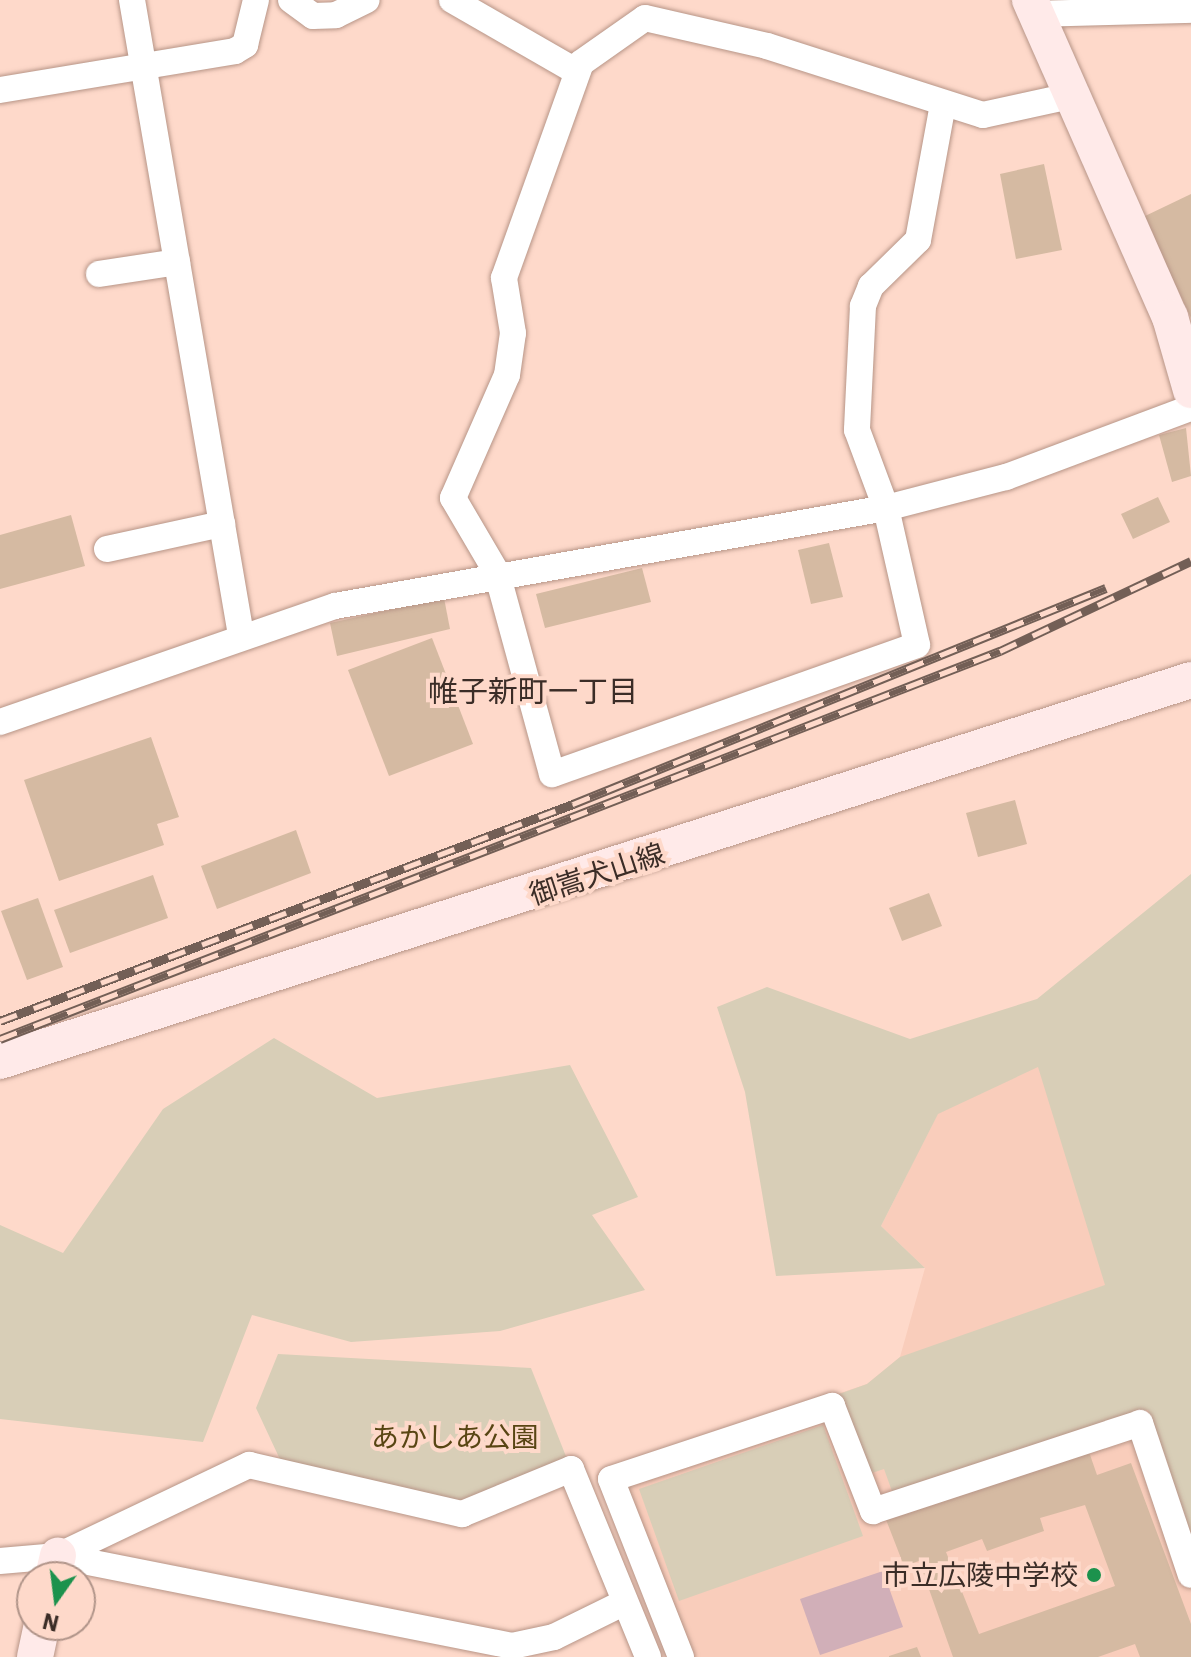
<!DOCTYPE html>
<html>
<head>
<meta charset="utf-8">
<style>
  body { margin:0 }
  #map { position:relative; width:1191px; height:1657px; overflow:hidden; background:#fed9ca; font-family:"IBM Plex Sans","Noto Sans JP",sans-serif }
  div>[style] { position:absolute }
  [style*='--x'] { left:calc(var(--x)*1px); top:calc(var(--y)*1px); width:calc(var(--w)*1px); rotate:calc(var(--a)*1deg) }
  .built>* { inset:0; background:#f9cdbb }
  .green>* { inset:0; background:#d8ceb7 }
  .water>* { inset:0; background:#d1afb8 }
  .building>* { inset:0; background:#d5baa2 }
  .roads { filter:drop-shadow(0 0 2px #b79587) drop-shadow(0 0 2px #b79587) }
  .street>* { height:26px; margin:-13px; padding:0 13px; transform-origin:13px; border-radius:13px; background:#fff }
  .secondary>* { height:36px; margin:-18px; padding:0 18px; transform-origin:18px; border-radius:18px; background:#ffeae9 }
  .rail>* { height:9px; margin-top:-4.5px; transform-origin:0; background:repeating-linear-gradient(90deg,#fed9ca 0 18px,#735f56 0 36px); box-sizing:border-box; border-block:2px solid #735f56 }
  .dots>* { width:22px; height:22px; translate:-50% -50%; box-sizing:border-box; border:4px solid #fed9ca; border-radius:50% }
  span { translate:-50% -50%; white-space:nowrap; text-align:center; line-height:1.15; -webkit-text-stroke:8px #fed9ca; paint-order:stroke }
  .street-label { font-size:28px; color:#3b2d27 }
  .park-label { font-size:28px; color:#584513 }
  .poi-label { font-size:28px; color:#3b2d27 }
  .right { translate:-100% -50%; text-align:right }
  .neighbourhood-label { font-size:30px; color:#3b2d27 }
  .north { position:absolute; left:16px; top:1561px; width:80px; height:80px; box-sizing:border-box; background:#fed9ca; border:2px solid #b09489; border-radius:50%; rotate:194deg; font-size:22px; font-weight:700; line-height:32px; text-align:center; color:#3b2d27 }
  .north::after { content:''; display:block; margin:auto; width:28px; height:36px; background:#1c924d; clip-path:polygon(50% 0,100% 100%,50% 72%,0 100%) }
</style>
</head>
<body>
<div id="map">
  <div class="built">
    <i style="clip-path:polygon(1191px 987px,1191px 1657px,668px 1657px,596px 1475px,867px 1384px,900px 1357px,925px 1268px,881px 1226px,938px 1113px)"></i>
  </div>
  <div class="green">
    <i style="clip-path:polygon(1191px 874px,1191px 1536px,1148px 1410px,893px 1494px,884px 1469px,869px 1474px,839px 1394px,867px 1384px,900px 1357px,1105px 1285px,1038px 1067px,938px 1114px,881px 1226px,925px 1268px,776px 1276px,745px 1092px,717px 1007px,767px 987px,910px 1039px,1037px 999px)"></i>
    <i style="clip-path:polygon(274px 1038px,377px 1098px,570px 1065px,638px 1197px,592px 1215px,645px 1290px,500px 1331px,351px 1342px,252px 1315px,203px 1442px,0 1419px,0 1225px,63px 1253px,163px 1109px)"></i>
    <i style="clip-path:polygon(278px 1354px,531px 1368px,571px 1469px,462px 1514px,284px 1468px,256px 1408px)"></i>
    <i style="clip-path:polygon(823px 1425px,863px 1536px,679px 1601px,639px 1489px)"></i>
  </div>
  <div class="water">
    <i style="clip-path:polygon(883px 1571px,903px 1627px,820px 1655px,800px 1599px)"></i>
  </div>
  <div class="building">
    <i style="clip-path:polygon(1044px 164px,1062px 250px,1016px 259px,1000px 174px)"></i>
    <i style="clip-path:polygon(1191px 194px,1191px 318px,1143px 217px)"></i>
    <i style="clip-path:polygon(1186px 428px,1191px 476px,1172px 482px,1159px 435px)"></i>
    <i style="clip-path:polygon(1158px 497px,1170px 522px,1133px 539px,1121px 514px)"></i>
    <i style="clip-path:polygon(71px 515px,85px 566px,0 589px,0 535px)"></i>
    <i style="clip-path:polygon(829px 543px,843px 597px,811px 604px,798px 550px)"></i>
    <i style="clip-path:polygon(642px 568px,651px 602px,545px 628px,536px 594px)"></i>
    <i style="clip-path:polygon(444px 598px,450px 629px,337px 656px,330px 623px)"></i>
    <i style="clip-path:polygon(432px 638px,473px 744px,389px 776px,348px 670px)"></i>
    <i style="clip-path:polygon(151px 737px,179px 817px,157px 824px,164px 845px,59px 881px,24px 780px)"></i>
    <i style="clip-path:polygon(1015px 800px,1027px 844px,978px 857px,966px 813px)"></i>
    <i style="clip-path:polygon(296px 830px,311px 873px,217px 909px,201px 866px)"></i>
    <i style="clip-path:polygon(153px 875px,168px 918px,70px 953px,54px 910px)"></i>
    <i style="clip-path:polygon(929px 893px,942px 926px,902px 941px,889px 908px)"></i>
    <i style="clip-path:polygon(38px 898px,63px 967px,27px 980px,1px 911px)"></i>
    <i style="clip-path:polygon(evenodd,1088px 1449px,1097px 1475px,1131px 1463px,1191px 1624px,1191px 1657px,1140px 1657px,1135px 1644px,1098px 1657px,953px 1657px,919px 1561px,904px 1566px,885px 1517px,1088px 1449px,1085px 1505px,1115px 1586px,979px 1634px,946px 1552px,982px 1539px,987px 1551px,1044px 1531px,1040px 1518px,1085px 1505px)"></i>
    <i style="clip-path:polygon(917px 1647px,921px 1657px,889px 1657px,889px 1656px)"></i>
  </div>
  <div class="roads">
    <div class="street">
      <i style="--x:132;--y:0;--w:644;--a:80.26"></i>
      <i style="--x:291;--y:0;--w:27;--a:36"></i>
      <i style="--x:313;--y:16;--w:23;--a:-2"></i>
      <i style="--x:336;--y:15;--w:34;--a:-26"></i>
      <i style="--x:452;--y:0;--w:144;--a:29.9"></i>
      <i style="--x:1036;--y:14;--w:155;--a:-1.5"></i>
      <i style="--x:0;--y:90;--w:238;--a:-9.4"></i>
      <i style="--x:235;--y:51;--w:12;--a:-31"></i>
      <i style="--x:245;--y:45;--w:46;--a:-76.3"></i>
      <i style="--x:943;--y:104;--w:138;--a:100.4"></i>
      <i style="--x:918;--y:240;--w:66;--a:135.6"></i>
      <i style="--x:871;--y:286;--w:22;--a:112"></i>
      <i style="--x:863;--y:306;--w:124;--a:92.8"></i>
      <i style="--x:857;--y:430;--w:83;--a:69.6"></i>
      <i style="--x:886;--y:508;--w:140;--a:77.2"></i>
      <i style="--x:917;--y:645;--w:387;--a:160.5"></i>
      <i style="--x:552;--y:774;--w:208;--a:-105.3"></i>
      <i style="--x:497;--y:573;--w:87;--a:-120.4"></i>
      <i style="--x:453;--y:498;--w:134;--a:-66.3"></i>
      <i style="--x:507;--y:375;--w:42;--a:-81.9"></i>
      <i style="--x:513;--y:333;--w:56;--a:-99.3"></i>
      <i style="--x:504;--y:278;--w:228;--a:-70.3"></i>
      <i style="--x:581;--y:63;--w:78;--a:-35.1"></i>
      <i style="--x:645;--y:18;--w:125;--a:12.9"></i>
      <i style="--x:767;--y:46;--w:227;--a:17.7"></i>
      <i style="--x:983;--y:115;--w:89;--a:-12.3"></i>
      <i style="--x:99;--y:274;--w:79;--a:-8.7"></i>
      <i style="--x:107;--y:549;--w:118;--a:-12.3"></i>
      <i style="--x:0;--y:722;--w:355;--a:-19.1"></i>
      <i style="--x:335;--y:606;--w:560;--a:-10.09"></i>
      <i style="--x:886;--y:508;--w:124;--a:-14.5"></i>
      <i style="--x:1006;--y:477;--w:197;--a:-20.5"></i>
      <i style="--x:58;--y:1556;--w:212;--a:-25.5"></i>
      <i style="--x:249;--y:1465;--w:219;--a:13"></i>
      <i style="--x:462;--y:1514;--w:118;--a:-22.4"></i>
      <i style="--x:571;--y:1469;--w:203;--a:67.7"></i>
      <i style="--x:0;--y:1561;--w:58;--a:-4.9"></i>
      <i style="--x:58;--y:1556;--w:463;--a:11.2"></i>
      <i style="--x:512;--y:1646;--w:43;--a:-12.1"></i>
      <i style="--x:554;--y:1637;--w:79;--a:-26.2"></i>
      <i style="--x:681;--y:1657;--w:191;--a:-111.5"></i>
      <i style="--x:611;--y:1479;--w:233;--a:-18.3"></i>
      <i style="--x:832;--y:1406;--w:113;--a:68.7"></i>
      <i style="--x:873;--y:1511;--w:281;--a:-18.2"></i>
      <i style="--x:1140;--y:1423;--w:160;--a:71.5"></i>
    </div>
    <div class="secondary">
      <i style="--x:1030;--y:0;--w:347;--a:66.2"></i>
      <i style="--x:1170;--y:317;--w:76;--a:74"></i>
      <i style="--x:0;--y:1061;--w:1250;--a:-17.74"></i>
      <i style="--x:53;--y:1577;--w:22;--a:-77"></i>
      <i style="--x:35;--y:1657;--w:33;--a:-78"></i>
    </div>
  </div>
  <div class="rail">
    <i style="--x:0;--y:1021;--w:613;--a:-20.74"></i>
    <i style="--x:573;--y:804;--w:575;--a:-22.06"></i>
    <i style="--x:0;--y:1039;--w:1073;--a:-21.21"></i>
    <i style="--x:1000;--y:651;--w:211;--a:-25.2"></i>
  </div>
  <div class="dots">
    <i style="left:1094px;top:1575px;background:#1c924d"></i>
  </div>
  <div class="street-label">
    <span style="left:597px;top:874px;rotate:-18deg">御嵩犬山線</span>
  </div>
  <div class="park-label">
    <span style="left:455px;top:1437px">あかしあ公園</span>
  </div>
  <div class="poi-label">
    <span class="right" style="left:1078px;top:1575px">市立広陵中学校</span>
  </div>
  <div class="neighbourhood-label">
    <span style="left:533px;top:691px">帷子新町一丁目</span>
  </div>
  <div class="north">N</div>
</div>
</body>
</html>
